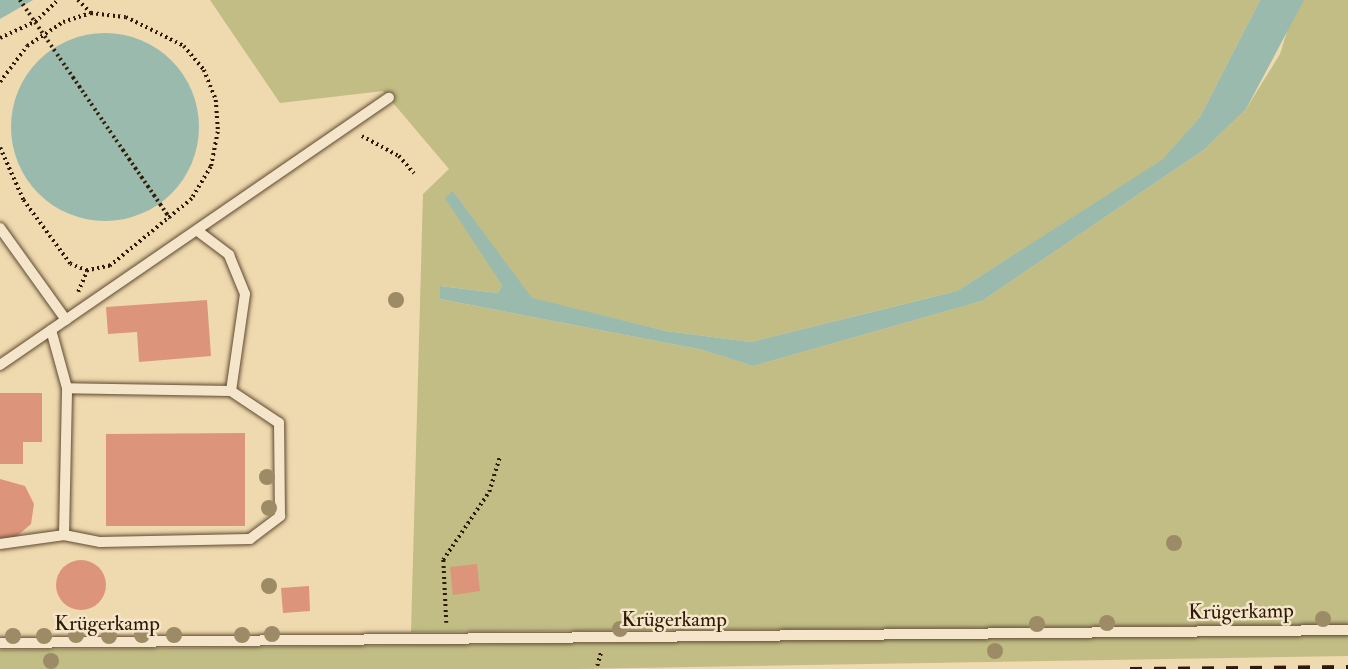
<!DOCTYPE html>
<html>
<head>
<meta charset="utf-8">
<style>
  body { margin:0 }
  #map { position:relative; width:1348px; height:669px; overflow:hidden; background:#efd9af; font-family:"IM FELL Double Pica",serif }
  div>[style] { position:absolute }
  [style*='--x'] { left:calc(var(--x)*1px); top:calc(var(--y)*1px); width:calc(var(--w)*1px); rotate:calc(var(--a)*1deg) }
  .green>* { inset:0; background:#c1bd85 }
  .water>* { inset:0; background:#9abaae }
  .round { border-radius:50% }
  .building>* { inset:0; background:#dc957a }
  .path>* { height:3.5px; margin-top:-1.75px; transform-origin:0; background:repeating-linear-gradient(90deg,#2e1a05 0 2px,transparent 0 5.5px) }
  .roads { filter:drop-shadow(0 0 2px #5e4a30) drop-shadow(0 0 2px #5e4a30) }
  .service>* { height:10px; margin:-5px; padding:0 5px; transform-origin:5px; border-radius:5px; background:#f5e6cb }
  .rail>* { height:5px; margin-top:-2.5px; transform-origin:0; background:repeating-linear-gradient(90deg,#2e1a05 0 12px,transparent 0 24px) }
  .path-bridge>* { height:3.5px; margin-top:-1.75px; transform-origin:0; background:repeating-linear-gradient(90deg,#2e1a05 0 2px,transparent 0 5.5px) }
  .trees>* { width:16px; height:16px; margin:-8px; border-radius:50%; background:#9d8b66 }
  span { translate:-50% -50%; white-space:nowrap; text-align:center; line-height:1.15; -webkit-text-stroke:5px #f5e6cb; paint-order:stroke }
  .street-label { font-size:21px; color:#2e1a05 }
</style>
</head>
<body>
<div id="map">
  <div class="green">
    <i style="clip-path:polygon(210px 0,1260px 0,1200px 117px,1162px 161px,957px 291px,751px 342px,666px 331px,532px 299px,453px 191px,502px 285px,498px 293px,441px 286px,440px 299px,703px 350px,753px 366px,982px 301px,1205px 149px,1246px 109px,1280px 54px,1297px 0,1348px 0,1348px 625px,411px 632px,423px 194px,449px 169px,383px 91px,280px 103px)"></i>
    <i style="clip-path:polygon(1348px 634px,1348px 656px,576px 669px,0 669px,0 650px)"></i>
  </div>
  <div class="water">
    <i style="clip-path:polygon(0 0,33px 0,0 19px)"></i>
    <i style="clip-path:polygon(1260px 0,1304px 0,1246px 109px,1205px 149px,982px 301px,753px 366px,703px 350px,440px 299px,440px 286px,498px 293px,502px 285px,445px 198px,453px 191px,532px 298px,666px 331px,751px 342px,957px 291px,1162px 160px,1200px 117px)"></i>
    <i class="round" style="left:11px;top:33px;width:188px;height:188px"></i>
  </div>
  <div class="building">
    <i style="clip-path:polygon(207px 300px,211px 356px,139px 362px,137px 332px,108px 334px,106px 307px)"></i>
    <i style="clip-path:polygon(0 393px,42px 393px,42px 442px,23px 442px,23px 464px,0 464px)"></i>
    <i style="clip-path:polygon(245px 433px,245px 526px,106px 526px,106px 434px)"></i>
    <i style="clip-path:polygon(0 479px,25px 486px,34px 504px,31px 524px,16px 537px,0 539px)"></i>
    <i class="round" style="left:56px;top:560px;width:50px;height:50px"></i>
    <i style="clip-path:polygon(477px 564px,480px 591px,453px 595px,450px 567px)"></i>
    <i style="clip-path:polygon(309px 586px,310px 611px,283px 613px,281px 588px)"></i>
  </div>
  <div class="path">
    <i style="--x:78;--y:0;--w:18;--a:45"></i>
    <i style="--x:0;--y:38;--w:38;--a:-25"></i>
    <i style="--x:35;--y:22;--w:32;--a:-44"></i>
    <i style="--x:0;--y:82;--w:45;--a:-53.1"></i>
    <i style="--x:27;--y:46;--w:43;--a:-33.7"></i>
    <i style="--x:63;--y:22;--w:29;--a:-18"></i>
    <i style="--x:91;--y:13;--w:35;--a:7"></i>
    <i style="--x:126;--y:17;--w:65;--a:26.6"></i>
    <i style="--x:184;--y:46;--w:31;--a:50"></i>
    <i style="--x:204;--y:70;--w:32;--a:68"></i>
    <i style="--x:216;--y:100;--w:32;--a:86"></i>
    <i style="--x:218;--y:132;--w:36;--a:101"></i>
    <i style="--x:211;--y:167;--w:37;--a:121"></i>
    <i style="--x:192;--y:199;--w:106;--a:140.7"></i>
    <i style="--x:110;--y:266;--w:24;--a:168"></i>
    <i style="--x:87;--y:271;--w:18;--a:-158"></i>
    <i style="--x:70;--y:264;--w:79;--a:-126.3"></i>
    <i style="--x:23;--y:200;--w:57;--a:-113.9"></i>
    <i style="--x:362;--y:136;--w:42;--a:28.4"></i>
    <i style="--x:399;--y:156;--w:23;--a:49"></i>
    <i style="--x:78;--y:292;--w:23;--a:-67"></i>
    <i style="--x:446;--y:623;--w:63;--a:-92.7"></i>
    <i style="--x:443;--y:560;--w:82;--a:-55.9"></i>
    <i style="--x:489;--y:492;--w:37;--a:-73"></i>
    <i style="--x:597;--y:666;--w:15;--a:-74"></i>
  </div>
  <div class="roads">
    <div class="service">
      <i style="--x:0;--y:228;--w:113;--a:54.3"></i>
      <i style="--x:199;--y:232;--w:38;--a:37"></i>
      <i style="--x:229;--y:255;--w:42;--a:67.7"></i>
      <i style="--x:245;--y:294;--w:98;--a:98.2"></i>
      <i style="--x:0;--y:365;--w:472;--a:-34.5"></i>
      <i style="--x:64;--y:535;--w:147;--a:-88.8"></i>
      <i style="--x:0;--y:544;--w:65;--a:-8"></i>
      <i style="--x:64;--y:535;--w:37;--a:11"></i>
      <i style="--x:100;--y:542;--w:150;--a:-1.1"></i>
      <i style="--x:250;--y:539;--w:38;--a:-37"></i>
      <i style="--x:280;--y:516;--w:93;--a:-90.6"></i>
      <i style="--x:279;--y:423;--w:58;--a:-146.3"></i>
      <i style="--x:231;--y:391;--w:164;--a:-179"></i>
      <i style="--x:67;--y:388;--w:60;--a:-105.4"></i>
      <i style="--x:0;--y:643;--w:1348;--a:-0.55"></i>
    </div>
  </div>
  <div class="rail">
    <i style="--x:1130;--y:669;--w:218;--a:-0.5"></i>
  </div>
  <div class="path-bridge">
    <i style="--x:20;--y:0;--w:265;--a:55.5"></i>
  </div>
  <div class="trees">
    <i style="left:396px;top:300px"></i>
    <i style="left:267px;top:477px"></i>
    <i style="left:269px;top:508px"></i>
    <i style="left:1174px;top:543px"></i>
    <i style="left:269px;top:586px"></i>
    <i style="left:1323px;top:619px"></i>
    <i style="left:1107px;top:623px"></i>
    <i style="left:1037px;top:624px"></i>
    <i style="left:620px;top:629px"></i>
    <i style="left:272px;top:634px"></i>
    <i style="left:76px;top:635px"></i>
    <i style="left:142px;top:635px"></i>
    <i style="left:174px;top:635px"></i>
    <i style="left:242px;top:635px"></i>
    <i style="left:13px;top:636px"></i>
    <i style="left:44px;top:636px"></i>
    <i style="left:109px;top:636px"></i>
    <i style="left:995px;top:651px"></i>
    <i style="left:51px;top:661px"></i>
  </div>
  <div class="street-label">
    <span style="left:1241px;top:612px;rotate:-1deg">Krügerkamp</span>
    <span style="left:674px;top:620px">Krügerkamp</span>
    <span style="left:107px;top:624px">Krügerkamp</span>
  </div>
</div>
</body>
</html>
